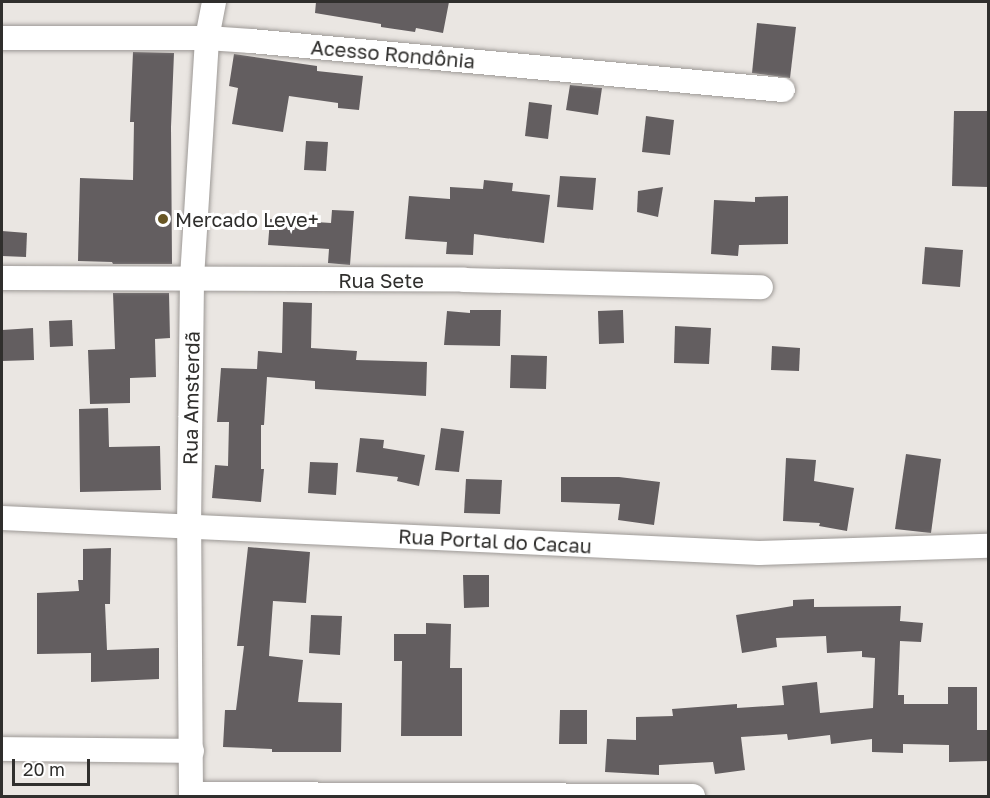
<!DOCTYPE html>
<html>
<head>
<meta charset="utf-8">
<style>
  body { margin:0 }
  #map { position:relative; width:990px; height:798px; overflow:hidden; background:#eae6e2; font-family:"Golos Text",sans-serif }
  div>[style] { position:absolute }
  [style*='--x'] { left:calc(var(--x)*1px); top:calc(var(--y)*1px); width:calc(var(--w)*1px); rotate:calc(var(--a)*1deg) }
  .building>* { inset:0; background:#635e60 }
  .roads { filter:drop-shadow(0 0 2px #9d9996) drop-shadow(0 0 2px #9d9996) }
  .minor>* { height:24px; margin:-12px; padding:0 12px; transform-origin:12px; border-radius:12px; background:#fff }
  .dots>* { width:16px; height:16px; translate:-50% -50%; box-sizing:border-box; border:3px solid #fff; border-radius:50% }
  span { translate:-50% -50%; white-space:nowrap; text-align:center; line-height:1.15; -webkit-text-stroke:6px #fff; paint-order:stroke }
  .street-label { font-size:20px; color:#302f2d }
  .poi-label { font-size:20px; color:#302f2d }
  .left { translate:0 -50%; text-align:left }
  .frame { position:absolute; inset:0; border:3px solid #302f2d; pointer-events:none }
  .scale { position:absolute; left:12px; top:759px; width:78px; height:27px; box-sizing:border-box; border:3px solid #302f2d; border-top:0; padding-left:8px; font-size:18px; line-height:21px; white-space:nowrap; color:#302f2d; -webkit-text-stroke:4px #fff; paint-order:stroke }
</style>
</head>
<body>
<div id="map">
  <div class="building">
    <i style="clip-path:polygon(316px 2px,449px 2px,443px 33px,416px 28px,415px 32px,381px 27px,381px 24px,315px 13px)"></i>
    <i style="clip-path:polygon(757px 23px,796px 27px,790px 78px,752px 73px)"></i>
    <i style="clip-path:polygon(133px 52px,174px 53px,171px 127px,172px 264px,113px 264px,112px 262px,78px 261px,80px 178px,133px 180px,134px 122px,130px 122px)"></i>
    <i style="clip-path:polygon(234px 54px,317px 66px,317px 71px,363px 76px,359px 110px,338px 108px,338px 103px,289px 96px,283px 132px,232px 124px,238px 88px,229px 86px)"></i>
    <i style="clip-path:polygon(570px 85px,602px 88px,598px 115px,566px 110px)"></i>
    <i style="clip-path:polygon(529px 102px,552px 105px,548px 139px,525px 136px)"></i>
    <i style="clip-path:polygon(954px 111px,988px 111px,988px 187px,952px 186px)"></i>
    <i style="clip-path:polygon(646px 116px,674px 120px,670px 155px,642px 152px)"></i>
    <i style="clip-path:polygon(306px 141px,328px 142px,326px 171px,304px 170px)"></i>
    <i style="clip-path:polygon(560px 176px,596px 178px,593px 210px,557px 207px)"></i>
    <i style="clip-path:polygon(484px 180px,513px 183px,512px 191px,550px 195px,544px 243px,474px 234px,473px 255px,446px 254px,447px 242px,405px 239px,409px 196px,450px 199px,450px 187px,483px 189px)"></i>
    <i style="clip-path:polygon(663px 187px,658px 217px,637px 212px,638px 191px)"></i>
    <i style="clip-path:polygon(788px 196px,788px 244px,739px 245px,738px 256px,711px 254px,714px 200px,755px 202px,755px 197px)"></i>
    <i style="clip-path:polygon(332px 210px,354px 211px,350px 265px,328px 263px,329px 249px,268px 245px,270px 219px,331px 223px)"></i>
    <i style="clip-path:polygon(2px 231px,27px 233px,26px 257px,2px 256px)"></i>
    <i style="clip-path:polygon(925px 247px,963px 250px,960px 287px,922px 284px)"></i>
    <i style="clip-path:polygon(113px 293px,169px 293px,170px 338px,155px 339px,156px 377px,130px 378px,130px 403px,90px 404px,88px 350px,115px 349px)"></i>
    <i style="clip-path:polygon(283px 302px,312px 303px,311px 348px,357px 351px,356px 360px,427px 362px,426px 396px,315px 389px,315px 381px,267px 377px,264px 425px,261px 425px,261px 469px,264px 469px,261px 502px,212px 498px,215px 465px,228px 466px,229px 422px,217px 422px,221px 368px,257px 369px,258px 351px,282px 353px)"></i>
    <i style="clip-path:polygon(470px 310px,501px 310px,500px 346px,444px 345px,447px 311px,470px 313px)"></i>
    <i style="clip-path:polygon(623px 310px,624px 343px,599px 344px,598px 311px)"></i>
    <i style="clip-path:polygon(72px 320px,73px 346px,50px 347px,49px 321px)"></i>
    <i style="clip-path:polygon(675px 326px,711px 328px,709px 364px,674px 363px)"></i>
    <i style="clip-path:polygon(33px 328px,34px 360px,2px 361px,2px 330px)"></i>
    <i style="clip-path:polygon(772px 346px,800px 348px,799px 371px,771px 370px)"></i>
    <i style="clip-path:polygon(511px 355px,547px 356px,546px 389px,510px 388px)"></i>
    <i style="clip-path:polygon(108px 408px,109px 447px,160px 446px,161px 490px,80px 492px,79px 409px)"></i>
    <i style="clip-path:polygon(441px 428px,464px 431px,459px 472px,435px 470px)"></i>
    <i style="clip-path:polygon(360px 438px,384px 440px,383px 448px,425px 455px,419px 486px,397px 481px,398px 477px,356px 472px)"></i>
    <i style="clip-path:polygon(906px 454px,941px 459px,931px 533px,895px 529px)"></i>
    <i style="clip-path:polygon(786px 458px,816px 460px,814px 481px,854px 488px,847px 531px,819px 526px,820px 523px,783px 521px)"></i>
    <i style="clip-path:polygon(310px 462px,338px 463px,336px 495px,308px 493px)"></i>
    <i style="clip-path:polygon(561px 477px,619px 477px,660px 482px,654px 525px,618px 520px,620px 504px,561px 502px)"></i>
    <i style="clip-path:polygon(466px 479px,502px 480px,500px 514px,464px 513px)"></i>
    <i style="clip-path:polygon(248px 547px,310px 552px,306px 603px,273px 601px,269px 656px,303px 660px,298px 702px,342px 703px,341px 752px,272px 752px,272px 749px,223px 747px,225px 710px,236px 710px,244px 646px,237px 646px)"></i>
    <i style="clip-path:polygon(111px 548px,110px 604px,105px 604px,107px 650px,159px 648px,159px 679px,91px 682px,91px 653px,37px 654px,37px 593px,79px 591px,78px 580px,83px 580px,83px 549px)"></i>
    <i style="clip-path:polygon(463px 575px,489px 575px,489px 607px,464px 608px)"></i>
    <i style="clip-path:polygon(814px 599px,814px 607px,901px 606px,900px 621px,923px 623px,921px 642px,900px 641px,898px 695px,904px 695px,904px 704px,948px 704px,948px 687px,977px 687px,977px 730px,988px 730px,988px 761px,949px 762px,949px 745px,903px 744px,903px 753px,872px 752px,872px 739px,831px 744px,830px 735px,788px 740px,787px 734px,741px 737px,745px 770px,715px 774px,713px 762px,659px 765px,659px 775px,605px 772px,607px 739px,636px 740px,636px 717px,673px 716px,672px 709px,737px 704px,737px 708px,784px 705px,782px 686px,817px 682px,820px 713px,873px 708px,875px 658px,862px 657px,862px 651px,827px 653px,826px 636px,776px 638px,777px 647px,742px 653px,736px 615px,793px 606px,793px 600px)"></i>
    <i style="clip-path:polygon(311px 615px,342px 616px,340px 655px,309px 653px)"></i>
    <i style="clip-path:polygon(426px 623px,451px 624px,450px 668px,462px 668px,462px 736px,401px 736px,402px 661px,394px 661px,394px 634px,426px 634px)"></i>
    <i style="clip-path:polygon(560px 710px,587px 710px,587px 744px,559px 744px)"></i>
  </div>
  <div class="roads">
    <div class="minor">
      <i style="--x:2;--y:38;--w:205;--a:0"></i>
      <i style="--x:207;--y:38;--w:44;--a:3.9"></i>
      <i style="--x:251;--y:41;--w:534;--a:5.26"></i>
      <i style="--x:2;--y:278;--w:462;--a:0.2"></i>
      <i style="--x:464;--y:280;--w:297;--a:1.4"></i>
      <i style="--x:2;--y:518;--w:758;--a:2.65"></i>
      <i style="--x:759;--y:553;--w:229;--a:-1.8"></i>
      <i style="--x:2;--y:749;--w:190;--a:0.6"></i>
      <i style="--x:191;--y:794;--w:502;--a:0.23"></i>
      <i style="--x:191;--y:796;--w:269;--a:-90.4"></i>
      <i style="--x:189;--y:527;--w:249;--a:-89.3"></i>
      <i style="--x:192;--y:278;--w:240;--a:-86.4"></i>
      <i style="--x:207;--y:38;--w:37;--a:-79"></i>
    </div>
  </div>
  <div class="dots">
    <i style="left:163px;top:219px;background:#685624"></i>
  </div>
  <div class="street-label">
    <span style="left:393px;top:54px;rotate:5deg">Acesso Rondônia</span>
    <span style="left:381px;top:280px">Rua Sete</span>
    <span style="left:191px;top:398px;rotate:-89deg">Rua Amsterdã</span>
    <span style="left:495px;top:541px;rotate:3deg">Rua Portal do Cacau</span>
  </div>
  <div class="poi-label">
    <span class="left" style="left:175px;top:219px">Mercado Leve+</span>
  </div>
  <div class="frame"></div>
  <div class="scale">20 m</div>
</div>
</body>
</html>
